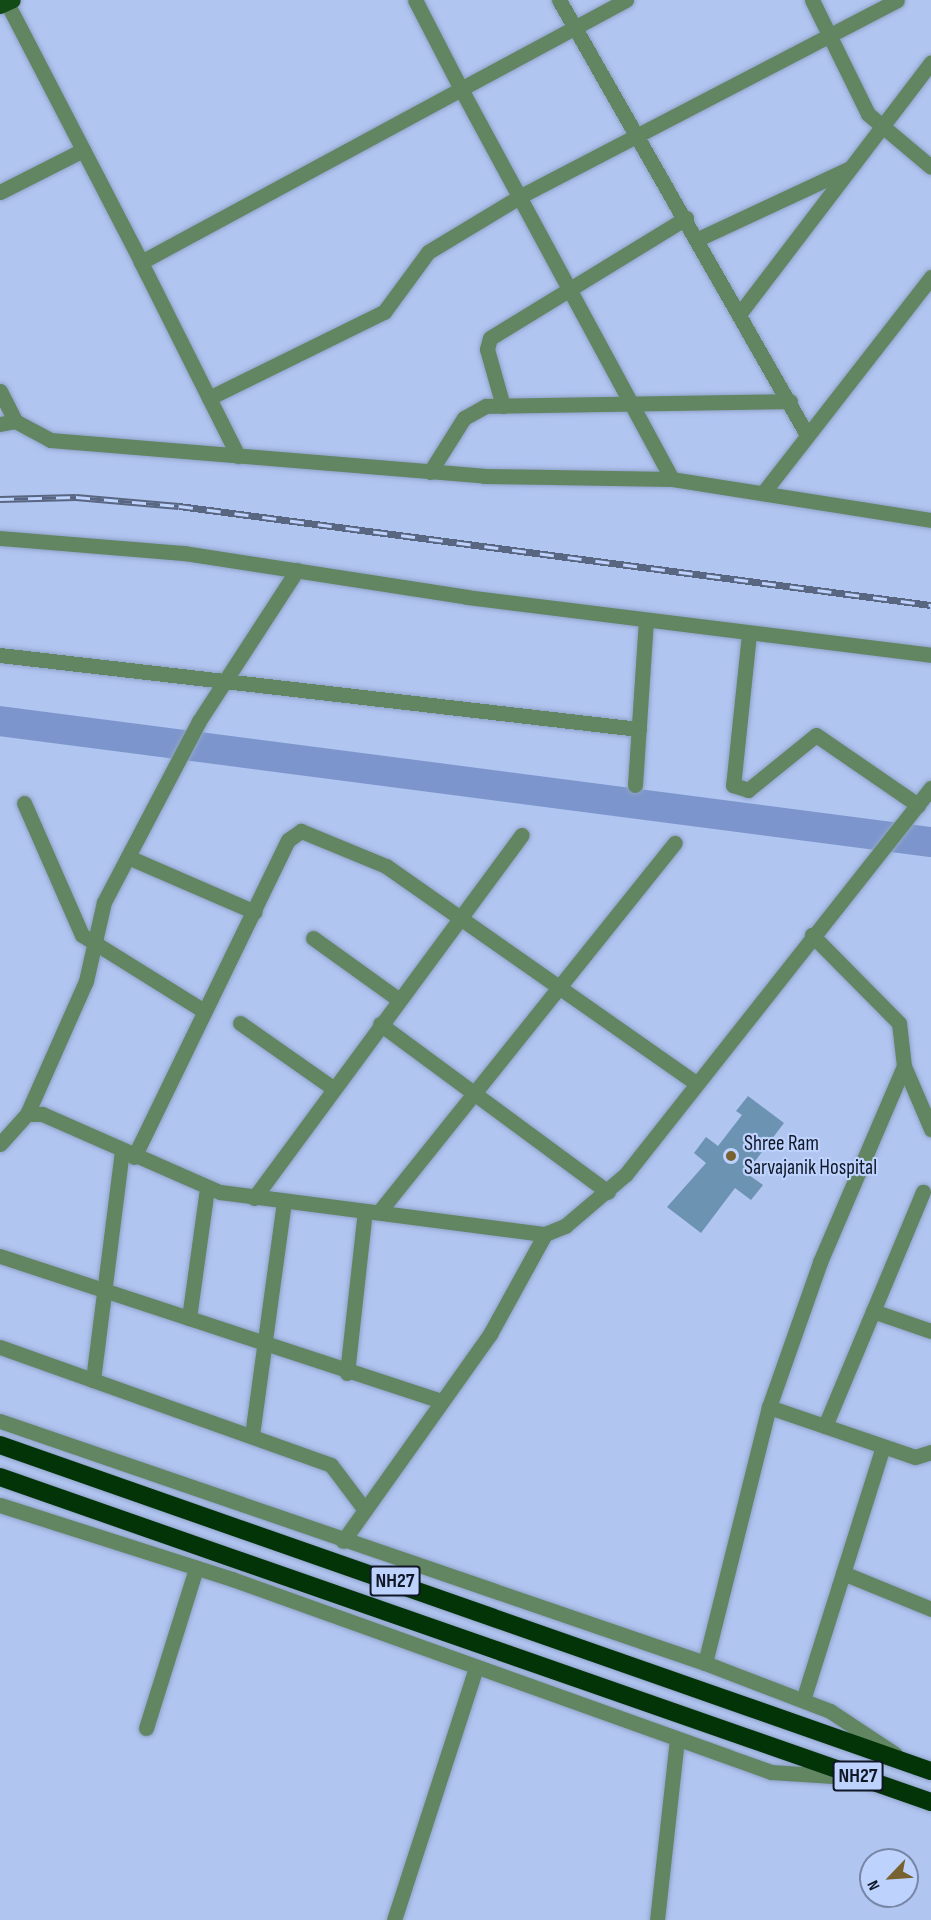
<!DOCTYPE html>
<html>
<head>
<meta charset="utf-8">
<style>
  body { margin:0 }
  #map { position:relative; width:931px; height:1920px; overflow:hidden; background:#b0c5f0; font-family:"Sofia Sans Condensed",sans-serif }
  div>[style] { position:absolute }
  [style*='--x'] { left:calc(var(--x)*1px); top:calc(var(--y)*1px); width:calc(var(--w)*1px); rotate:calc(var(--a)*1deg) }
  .river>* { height:30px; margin:-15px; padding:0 15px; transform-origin:15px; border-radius:15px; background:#7c96cd }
  .building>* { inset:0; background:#6d93b3 }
  .roads { filter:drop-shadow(0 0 2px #90a2c8) drop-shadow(0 0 2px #90a2c8) }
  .minor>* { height:15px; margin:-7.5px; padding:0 7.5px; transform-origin:7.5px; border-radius:7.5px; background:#628562 }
  .major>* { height:15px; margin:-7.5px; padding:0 7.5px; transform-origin:7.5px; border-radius:7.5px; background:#134b17 }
  .highway>* { height:18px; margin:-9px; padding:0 9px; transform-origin:9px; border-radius:9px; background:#023407 }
  .rail>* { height:7px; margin-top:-3.5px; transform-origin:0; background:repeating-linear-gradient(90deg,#bdd2fd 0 14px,#596682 0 28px); box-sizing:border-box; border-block:2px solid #596682 }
  .dots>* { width:16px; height:16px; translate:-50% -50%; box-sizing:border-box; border:3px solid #bdd2fd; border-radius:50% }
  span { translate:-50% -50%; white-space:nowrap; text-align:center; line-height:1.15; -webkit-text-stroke:4.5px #bdd2fd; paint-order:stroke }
  .shield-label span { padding:2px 4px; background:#bdd2fd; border:2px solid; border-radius:4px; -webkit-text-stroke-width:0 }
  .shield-label { font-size:20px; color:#101726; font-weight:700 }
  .poi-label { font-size:21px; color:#101726 }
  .left { translate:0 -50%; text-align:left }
  .north { position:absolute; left:859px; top:1848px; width:60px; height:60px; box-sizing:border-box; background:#bdd2fd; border:2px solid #7887a7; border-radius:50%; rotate:245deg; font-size:16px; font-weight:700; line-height:24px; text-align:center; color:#101726 }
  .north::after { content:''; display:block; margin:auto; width:21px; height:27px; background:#786232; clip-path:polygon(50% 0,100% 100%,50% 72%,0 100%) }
</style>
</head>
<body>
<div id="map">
  <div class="river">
    <i style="--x:0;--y:721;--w:939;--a:7.41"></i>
  </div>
  <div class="building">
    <i style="clip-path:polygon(748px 1096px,784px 1123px,746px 1173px,763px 1185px,751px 1200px,735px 1188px,701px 1233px,667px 1207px,706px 1163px,694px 1153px,706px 1137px,718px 1146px,742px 1115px,736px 1111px)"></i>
  </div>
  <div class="roads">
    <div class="minor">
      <i style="--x:559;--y:0;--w:500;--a:60.3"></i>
      <i style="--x:626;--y:0;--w:187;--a:151.7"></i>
      <i style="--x:461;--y:89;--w:443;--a:61.6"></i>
      <i style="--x:812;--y:0;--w:127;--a:63.8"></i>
      <i style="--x:868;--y:114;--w:82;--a:40.1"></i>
      <i style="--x:7;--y:3;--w:292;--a:62.6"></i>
      <i style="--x:0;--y:192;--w:93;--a:-26.8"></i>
      <i style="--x:698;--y:239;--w:166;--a:-25"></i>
      <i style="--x:740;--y:313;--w:315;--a:-52.7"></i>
      <i style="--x:0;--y:391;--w:34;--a:63"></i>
      <i style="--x:15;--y:421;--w:40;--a:28"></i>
      <i style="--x:50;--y:440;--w:435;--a:4.7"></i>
      <i style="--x:484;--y:476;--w:188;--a:0.9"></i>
      <i style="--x:672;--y:479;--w:262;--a:9"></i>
      <i style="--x:209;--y:398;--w:195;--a:-26.2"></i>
      <i style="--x:384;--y:312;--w:74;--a:-53.7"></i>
      <i style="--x:428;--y:252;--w:106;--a:-31.1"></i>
      <i style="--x:519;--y:197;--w:426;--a:-27.5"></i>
      <i style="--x:503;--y:406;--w:59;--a:-105.7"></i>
      <i style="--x:487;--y:349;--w:11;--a:-75"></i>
      <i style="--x:490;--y:338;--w:230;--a:-31.5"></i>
      <i style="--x:0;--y:424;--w:15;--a:-11"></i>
      <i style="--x:238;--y:456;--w:217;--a:-116.6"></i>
      <i style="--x:141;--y:262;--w:364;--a:-28.4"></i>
      <i style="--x:461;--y:89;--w:100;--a:-117.3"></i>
      <i style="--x:430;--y:472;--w:64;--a:-57.8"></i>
      <i style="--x:464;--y:418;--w:25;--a:-29"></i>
      <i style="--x:486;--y:406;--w:304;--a:-0.9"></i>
      <i style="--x:763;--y:493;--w:274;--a:-52.1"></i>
      <i style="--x:0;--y:538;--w:185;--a:4.7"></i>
      <i style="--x:184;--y:553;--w:286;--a:8.8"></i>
      <i style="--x:467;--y:597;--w:468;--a:7.1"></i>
      <i style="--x:749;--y:634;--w:152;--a:96"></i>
      <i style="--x:733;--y:785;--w:16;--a:18"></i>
      <i style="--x:748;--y:790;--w:87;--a:-39"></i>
      <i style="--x:816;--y:735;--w:124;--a:34.5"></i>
      <i style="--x:0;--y:655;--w:643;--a:6.61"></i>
      <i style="--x:635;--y:785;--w:165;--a:-86.2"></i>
      <i style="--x:24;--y:803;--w:144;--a:66.3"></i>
      <i style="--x:82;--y:935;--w:144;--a:31.9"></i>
      <i style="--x:128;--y:857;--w:138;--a:23.4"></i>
      <i style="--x:313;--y:938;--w:105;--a:35.7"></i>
      <i style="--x:240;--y:1023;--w:113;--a:35"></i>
      <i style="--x:380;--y:1024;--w:283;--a:36.4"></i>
      <i style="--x:904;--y:1066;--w:69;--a:66.8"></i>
      <i style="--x:27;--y:1114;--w:145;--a:-66.1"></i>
      <i style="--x:86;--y:981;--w:81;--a:-77.2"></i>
      <i style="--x:104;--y:902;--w:204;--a:-62.3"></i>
      <i style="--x:199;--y:721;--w:180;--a:-57"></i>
      <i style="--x:0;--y:1144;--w:40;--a:-48"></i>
      <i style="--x:27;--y:1114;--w:15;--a:0"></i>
      <i style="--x:42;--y:1114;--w:194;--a:23.7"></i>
      <i style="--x:220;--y:1192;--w:328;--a:7.4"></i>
      <i style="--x:545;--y:1234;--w:22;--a:-22"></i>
      <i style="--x:565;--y:1226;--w:80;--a:-40.4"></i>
      <i style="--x:626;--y:1174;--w:492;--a:-51.7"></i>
      <i style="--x:134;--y:1157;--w:352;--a:-64.1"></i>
      <i style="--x:288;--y:840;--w:16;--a:-35"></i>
      <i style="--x:301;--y:831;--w:92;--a:22.4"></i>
      <i style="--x:386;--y:866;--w:378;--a:35"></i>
      <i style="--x:254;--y:1198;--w:451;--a:-53.6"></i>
      <i style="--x:379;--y:1212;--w:473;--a:-51.3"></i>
      <i style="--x:0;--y:1256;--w:465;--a:18.2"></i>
      <i style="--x:873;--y:1311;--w:61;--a:19"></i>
      <i style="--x:189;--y:1318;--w:131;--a:-82.1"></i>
      <i style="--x:0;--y:1347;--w:351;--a:19.6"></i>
      <i style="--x:331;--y:1465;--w:56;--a:52.9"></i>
      <i style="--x:347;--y:1373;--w:163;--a:-83.7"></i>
      <i style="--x:93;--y:1380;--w:231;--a:-82.8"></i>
      <i style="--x:769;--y:1407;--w:154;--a:18.9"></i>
      <i style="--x:915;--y:1457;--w:17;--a:-17"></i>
      <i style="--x:0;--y:1421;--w:745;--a:18.95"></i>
      <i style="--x:705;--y:1663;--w:134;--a:21"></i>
      <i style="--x:830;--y:1711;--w:78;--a:33.5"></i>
      <i style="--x:825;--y:1426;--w:254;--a:-67.3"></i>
      <i style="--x:252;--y:1435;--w:236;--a:-82.2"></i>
      <i style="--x:0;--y:1505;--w:244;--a:17.7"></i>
      <i style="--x:232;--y:1579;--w:573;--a:19.7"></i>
      <i style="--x:771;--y:1772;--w:77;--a:3.7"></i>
      <i style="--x:343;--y:1541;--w:254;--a:-54.6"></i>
      <i style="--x:490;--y:1334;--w:114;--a:-61.2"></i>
      <i style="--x:843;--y:1573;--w:95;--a:22.2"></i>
      <i style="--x:705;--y:1663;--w:264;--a:-76"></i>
      <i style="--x:769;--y:1407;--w:154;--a:-70.6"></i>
      <i style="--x:820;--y:1262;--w:213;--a:-66.8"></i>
      <i style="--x:904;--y:1066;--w:43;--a:-96.6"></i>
      <i style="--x:899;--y:1023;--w:124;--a:-134.7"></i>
      <i style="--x:803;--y:1700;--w:266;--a:-72.5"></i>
      <i style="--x:146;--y:1728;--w:168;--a:-72.6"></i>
      <i style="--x:394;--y:1920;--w:266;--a:-72"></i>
      <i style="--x:657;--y:1920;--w:182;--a:-83.7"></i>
    </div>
    <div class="major">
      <i style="--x:0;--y:6;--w:14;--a:-25"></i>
    </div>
    <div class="highway">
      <i style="--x:0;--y:1445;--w:986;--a:19.3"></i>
      <i style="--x:0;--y:1477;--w:986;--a:19.24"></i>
    </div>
  </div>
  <div class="rail">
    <i style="--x:0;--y:499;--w:76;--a:-1.5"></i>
    <i style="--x:76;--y:497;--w:103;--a:5"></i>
    <i style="--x:179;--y:506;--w:758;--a:7.5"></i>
  </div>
  <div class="dots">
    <i style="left:731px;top:1156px;background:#786232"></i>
  </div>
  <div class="shield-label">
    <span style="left:395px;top:1581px">NH27</span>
    <span style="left:858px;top:1776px">NH27</span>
  </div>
  <div class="poi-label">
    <span class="left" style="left:744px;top:1156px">Shree Ram<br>Sarvajanik Hospital</span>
  </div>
  <div class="north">N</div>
</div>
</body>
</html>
